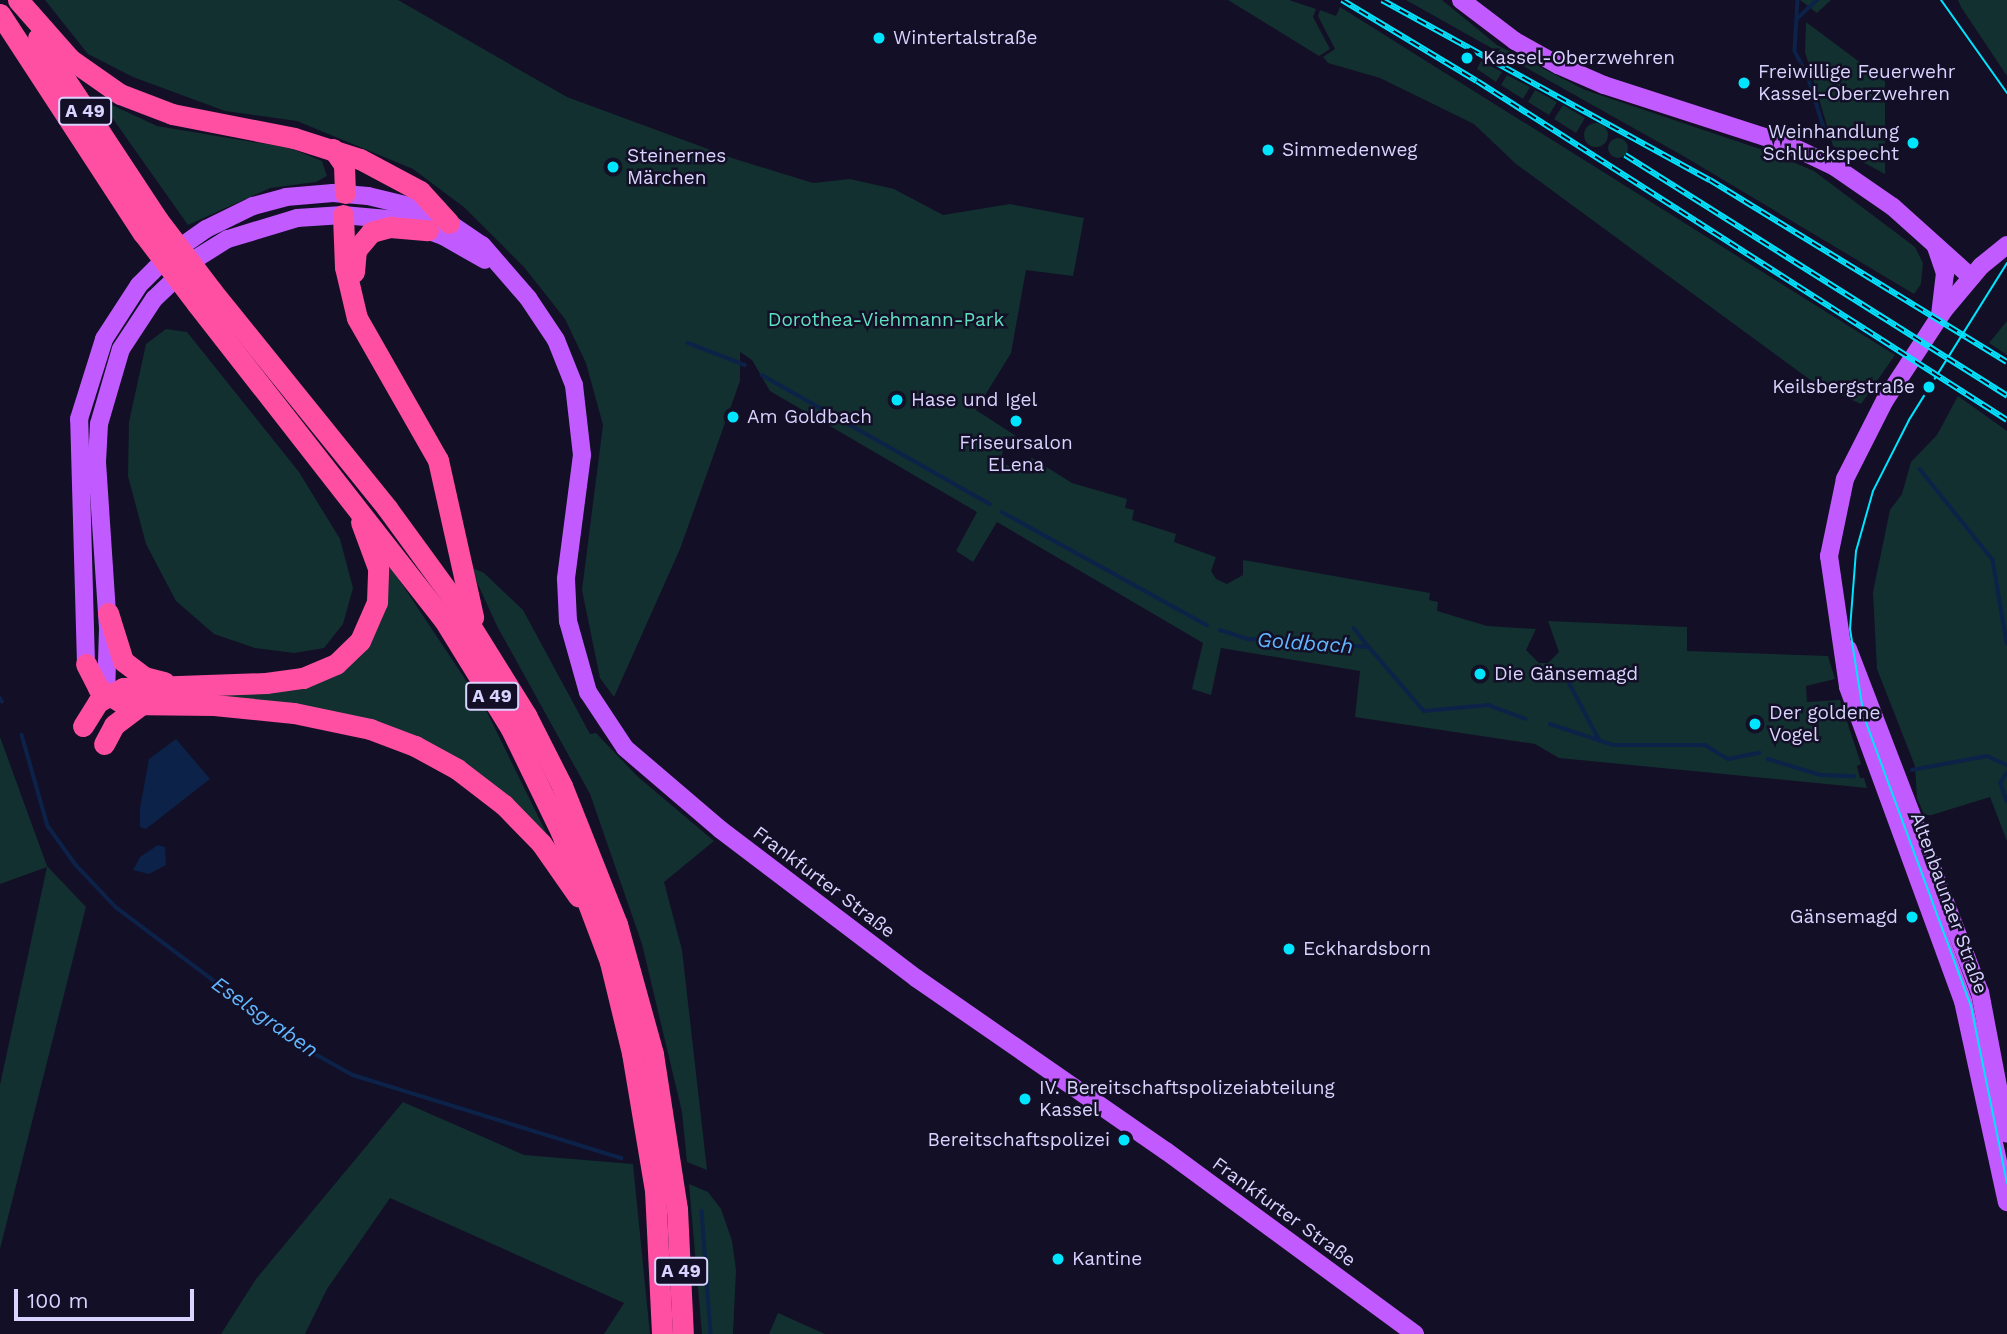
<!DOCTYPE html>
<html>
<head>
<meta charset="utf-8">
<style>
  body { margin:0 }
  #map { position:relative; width:2007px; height:1334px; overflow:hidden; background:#130f26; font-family:"Work Sans",sans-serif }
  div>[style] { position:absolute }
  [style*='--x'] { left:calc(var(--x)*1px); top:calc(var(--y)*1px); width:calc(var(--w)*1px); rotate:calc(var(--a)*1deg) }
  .green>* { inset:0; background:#12302f }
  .round { border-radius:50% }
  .water>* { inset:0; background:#0c2248 }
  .stream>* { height:3.5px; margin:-1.75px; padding:0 1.75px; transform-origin:1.75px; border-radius:1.75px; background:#0c2248 }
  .major>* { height:18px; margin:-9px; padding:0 9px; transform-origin:9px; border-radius:9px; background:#c25bff }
  .highway>* { height:21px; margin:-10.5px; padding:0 10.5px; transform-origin:10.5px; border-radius:10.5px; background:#ff4fa3 }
  .tram>* { height:2px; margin:-1px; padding:0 1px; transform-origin:1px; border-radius:1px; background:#00e5ff }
  .rail>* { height:6px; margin-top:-3px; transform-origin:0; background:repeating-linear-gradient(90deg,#130f26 0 10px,#00e5ff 0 20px); box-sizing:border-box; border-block:2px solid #00e5ff }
  .highway-bridge>* { height:21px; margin:-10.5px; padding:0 10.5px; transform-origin:10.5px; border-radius:10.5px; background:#ff4fa3 }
  .dots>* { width:19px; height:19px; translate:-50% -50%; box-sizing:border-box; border:4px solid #130f26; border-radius:50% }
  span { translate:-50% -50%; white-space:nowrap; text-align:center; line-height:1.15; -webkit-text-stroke:5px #130f26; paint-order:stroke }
  .shield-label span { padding:2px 5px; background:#130f26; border:2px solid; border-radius:5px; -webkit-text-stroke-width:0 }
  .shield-label { font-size:18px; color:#d9d4ff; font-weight:700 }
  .poi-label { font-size:19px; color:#d9d4ff }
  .left { translate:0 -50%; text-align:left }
  .right { translate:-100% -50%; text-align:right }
  .park-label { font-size:19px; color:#5fe0c0 }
  .street-label { font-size:19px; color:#d9d4ff }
  .water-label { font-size:21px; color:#62b6ff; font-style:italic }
  .scale { position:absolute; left:14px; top:1289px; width:180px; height:32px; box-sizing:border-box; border:4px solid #d9d4ff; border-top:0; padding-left:9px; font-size:21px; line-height:24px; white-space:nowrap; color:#d9d4ff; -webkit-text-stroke:5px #130f26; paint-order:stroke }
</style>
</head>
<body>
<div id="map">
  <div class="green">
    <i style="clip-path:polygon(45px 0,398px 0,567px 97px,735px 159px,813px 183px,850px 179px,894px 189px,943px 215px,1010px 204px,1084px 218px,1073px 276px,1026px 270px,1011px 353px,976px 410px,1016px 436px,1004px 442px,1001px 463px,1017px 469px,1032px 458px,1072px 483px,1127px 499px,1125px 508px,1134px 510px,1132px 520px,1176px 534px,1174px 542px,1216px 557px,1211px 571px,1216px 579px,1227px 584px,1243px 575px,1243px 560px,1430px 593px,1429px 600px,1438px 602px,1437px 611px,1487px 626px,1536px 629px,1526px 650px,1539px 663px,1548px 663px,1559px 652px,1548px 621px,1687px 627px,1687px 651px,1828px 656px,1835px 679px,1806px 686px,1807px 702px,1840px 700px,1861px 764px,1857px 766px,1860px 778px,1864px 778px,1867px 788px,1559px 758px,1535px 744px,1355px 717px,1360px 671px,1221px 648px,1211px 695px,1192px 689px,1203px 643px,997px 522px,973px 562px,956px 551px,977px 512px,770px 391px,752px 360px,740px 352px,740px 381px,680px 549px,614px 697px,600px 678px,582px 590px,603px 425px,586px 363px,565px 319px,524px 267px,465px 208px,413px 169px,297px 121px,225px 111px,133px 77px,88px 54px)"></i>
    <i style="clip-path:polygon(1228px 0,1289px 0,1316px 9px,1313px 17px,1330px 49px,1319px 56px)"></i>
    <i style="clip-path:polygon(1406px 0,1442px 0,1497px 45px,1585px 90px,1769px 152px,1814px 171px,1915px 247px,1923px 263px,1921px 284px,1914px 294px,1685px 157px)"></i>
    <i style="clip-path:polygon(1800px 0,1831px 0,1817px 13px)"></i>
    <i style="clip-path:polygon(1958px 0,2007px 0,2007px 76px,1961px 7px)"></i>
    <i style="clip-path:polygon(1340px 7px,1895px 355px,1861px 404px,1813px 382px,1516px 164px,1474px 124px,1380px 78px,1328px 63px,1323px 57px,1335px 49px,1318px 16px,1320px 10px,1336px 16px)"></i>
    <i style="clip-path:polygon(1806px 22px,1885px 81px,1885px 174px,1833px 146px,1805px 52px)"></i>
    <i style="clip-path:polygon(1481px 61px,1502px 72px,1496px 82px,1477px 69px)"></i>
    <i style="clip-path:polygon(1507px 75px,1530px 87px,1523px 99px,1501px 85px)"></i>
    <i style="clip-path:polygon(1535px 90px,1557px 102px,1549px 115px,1528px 102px)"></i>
    <i style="clip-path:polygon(99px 99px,157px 126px,290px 148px,322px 161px,327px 176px,316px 182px,270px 188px,188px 225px)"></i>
    <i style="clip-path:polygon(1563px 105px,1585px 118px,1576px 133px,1554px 119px)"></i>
    <i class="round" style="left:1584px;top:123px;width:24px;height:24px"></i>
    <i class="round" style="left:1608px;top:138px;width:20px;height:20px"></i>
    <i style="clip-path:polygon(2007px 321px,2007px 355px,1989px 343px)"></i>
    <i style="clip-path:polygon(166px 329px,187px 332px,299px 472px,340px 539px,353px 588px,343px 624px,324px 648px,294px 653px,255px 648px,214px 634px,176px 601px,146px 544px,128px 476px,129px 422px,146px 344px)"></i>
    <i style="clip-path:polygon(1958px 396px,2007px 431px,2007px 841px,1990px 797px,1925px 817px,1917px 798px,1915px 766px,1877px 669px,1873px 592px,1890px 510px,1902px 494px,1911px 462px,1937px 435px)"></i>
    <i style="clip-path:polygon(384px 557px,487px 712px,556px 853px,418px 742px,179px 699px,344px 670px,371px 642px,382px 619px,387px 594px)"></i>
    <i style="clip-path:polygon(470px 567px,484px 573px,523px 610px,590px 734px,596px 733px,637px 776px,714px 841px,664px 882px,682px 950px,707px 1170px,687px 1162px,682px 1112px,642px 944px,590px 794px,497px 626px)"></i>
    <i style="clip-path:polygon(0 737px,47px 866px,86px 907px,0 1249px,0 1085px,47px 867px,0 884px)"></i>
    <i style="clip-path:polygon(403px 1102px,524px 1155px,633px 1164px,650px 1334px,604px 1334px,624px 1303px,390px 1198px,327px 1289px,305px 1334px,221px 1334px,256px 1279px)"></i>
    <i style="clip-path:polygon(689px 1184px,708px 1192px,721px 1209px,732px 1241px,736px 1270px,733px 1334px,702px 1334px)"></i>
    <i style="clip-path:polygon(778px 1313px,825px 1334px,769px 1334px)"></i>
  </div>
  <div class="water">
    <i style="clip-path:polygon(176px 739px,210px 779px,146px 829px,140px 827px,140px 808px,149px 759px)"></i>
    <i style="clip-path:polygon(158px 845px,165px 847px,166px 865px,149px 874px,133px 870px,140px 857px)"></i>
  </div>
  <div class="stream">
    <i style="--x:1798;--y:0;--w:51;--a:93.4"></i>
    <i style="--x:1795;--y:51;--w:31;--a:63"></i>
    <i style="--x:1809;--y:79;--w:54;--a:72.9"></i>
    <i style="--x:1797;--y:19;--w:28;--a:-44"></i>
    <i style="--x:688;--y:343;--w:61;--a:21.1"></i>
    <i style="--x:762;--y:375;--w:262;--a:29.5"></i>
    <i style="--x:1920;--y:469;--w:117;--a:51.3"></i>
    <i style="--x:1993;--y:560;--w:84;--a:80.4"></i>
    <i style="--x:1002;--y:512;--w:234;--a:28.9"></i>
    <i style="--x:1354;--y:628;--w:23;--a:52"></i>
    <i style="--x:1220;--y:630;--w:29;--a:18"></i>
    <i style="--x:1248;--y:639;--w:121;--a:3.8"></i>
    <i style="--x:1369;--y:647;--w:84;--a:49.3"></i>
    <i style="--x:1424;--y:711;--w:64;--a:-5.4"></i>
    <i style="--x:1488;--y:705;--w:40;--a:20.2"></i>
    <i style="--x:1562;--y:669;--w:81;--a:62.2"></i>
    <i style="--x:0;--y:698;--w:4;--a:56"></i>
    <i style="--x:1550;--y:724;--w:67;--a:18.2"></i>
    <i style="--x:1614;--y:745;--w:91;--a:0"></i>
    <i style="--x:1705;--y:745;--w:27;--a:31"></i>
    <i style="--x:1728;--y:759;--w:32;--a:-11"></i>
    <i style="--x:22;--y:735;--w:95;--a:74.1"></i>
    <i style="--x:48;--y:826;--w:48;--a:54.3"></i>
    <i style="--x:76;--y:865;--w:59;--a:46.4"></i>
    <i style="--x:117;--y:908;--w:230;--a:36.9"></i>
    <i style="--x:301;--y:1046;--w:60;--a:29.1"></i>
    <i style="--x:353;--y:1075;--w:281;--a:17.2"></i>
    <i style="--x:1768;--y:759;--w:55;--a:16.8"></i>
    <i style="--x:1821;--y:775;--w:33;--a:2"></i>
    <i style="--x:1912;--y:770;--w:76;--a:-10.6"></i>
    <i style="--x:1987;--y:756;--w:22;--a:24"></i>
    <i style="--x:2007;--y:773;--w:12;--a:121"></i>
    <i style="--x:2001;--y:783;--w:19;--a:72"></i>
    <i style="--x:702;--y:1211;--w:123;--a:85.8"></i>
  </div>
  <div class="major">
    <i style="--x:1461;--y:0;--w:68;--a:37.2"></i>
    <i style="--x:1515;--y:41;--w:49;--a:29.2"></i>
    <i style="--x:1558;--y:65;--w:50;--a:23.5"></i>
    <i style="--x:1604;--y:85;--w:192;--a:17.9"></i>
    <i style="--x:1787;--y:144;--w:53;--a:25.6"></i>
    <i style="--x:1835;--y:167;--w:70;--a:34.6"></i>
    <i style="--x:1893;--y:207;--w:105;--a:41.9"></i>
    <i style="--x:2007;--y:245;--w:33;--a:141"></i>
    <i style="--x:1981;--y:266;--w:57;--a:130.1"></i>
    <i style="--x:1944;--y:310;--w:108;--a:123.2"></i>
    <i style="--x:1885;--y:400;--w:89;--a:116.9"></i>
    <i style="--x:1845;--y:479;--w:79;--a:101.7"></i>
    <i style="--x:1829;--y:556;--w:132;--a:81.7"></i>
    <i style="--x:1848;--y:687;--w:334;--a:69.9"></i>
    <i style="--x:1963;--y:1001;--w:206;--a:77.7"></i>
    <i style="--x:1936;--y:247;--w:28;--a:71"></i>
    <i style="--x:1945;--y:273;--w:42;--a:96.8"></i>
    <i style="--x:1848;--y:649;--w:368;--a:69"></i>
    <i style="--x:1980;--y:992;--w:144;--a:79.2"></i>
    <i style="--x:86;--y:664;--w:245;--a:-91.6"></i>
    <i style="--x:79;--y:419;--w:84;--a:-72.6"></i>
    <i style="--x:104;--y:339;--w:64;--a:-57.1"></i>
    <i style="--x:139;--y:285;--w:42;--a:-45"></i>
    <i style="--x:169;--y:255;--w:45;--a:-35.1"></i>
    <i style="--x:206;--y:229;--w:52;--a:-26.1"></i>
    <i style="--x:253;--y:206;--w:34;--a:-15"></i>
    <i style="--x:286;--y:197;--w:47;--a:-4.9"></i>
    <i style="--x:333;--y:193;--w:35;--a:5"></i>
    <i style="--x:368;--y:196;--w:47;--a:13.4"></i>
    <i style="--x:414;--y:207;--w:38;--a:25"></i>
    <i style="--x:449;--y:223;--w:40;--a:34"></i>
    <i style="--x:482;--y:245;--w:70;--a:49"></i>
    <i style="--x:528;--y:298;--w:50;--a:56.3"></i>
    <i style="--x:556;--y:340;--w:48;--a:68.2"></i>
    <i style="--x:574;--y:385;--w:70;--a:83.5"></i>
    <i style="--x:582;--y:455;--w:125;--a:97.4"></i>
    <i style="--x:566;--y:579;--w:42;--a:87.3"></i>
    <i style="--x:568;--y:621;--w:74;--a:74.3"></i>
    <i style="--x:588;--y:692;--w:67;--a:56.5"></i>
    <i style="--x:625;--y:748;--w:126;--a:40.5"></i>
    <i style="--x:721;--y:830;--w:245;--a:37.2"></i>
    <i style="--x:916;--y:978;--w:304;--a:34.7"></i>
    <i style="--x:1166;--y:1151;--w:309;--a:36.3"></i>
    <i style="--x:106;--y:696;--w:68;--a:-88.3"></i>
    <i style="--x:108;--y:628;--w:166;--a:-93.8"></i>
    <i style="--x:97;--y:462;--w:38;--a:-87"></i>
    <i style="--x:99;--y:424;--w:78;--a:-73.7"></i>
    <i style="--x:121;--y:349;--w:60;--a:-56.6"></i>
    <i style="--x:154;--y:299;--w:59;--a:-43.6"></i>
    <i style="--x:197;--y:258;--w:36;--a:-32"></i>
    <i style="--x:228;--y:239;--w:72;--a:-16.9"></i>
    <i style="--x:297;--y:218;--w:46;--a:-3.7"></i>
    <i style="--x:343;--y:215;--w:56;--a:5.1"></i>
    <i style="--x:399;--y:220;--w:47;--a:20"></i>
    <i style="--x:443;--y:236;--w:48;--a:29.7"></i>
  </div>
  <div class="highway">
    <i style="--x:18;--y:0;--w:79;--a:48.6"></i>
    <i style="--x:70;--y:59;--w:61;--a:35"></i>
    <i style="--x:120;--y:94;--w:56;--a:21"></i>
    <i style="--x:172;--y:114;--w:124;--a:11.1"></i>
    <i style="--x:294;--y:138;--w:69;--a:17.7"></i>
    <i style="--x:360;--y:159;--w:68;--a:28.1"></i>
    <i style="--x:420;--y:191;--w:43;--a:47.8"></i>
    <i style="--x:0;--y:14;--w:262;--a:56.9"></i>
    <i style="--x:38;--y:38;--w:218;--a:56.6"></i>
    <i style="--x:333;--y:149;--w:19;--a:55"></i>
    <i style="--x:344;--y:165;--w:28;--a:88"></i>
    <i style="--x:343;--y:215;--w:52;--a:87.8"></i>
    <i style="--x:345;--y:267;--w:52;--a:76.8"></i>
    <i style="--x:357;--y:318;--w:163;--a:60.3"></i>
    <i style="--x:438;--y:460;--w:161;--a:77.4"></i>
    <i style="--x:354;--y:272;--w:22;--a:-85"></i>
    <i style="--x:356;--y:250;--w:23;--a:-50"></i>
    <i style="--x:371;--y:232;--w:20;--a:-15"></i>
    <i style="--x:390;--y:227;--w:38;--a:5"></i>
    <i style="--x:212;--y:291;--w:279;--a:51.1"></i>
    <i style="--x:387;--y:508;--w:119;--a:53.9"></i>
    <i style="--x:457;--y:604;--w:131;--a:58.1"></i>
    <i style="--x:526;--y:715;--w:80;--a:63.1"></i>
    <i style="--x:562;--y:786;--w:149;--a:68.3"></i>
    <i style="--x:617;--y:924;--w:135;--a:74.5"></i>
    <i style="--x:653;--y:1054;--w:157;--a:81.2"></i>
    <i style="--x:677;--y:1209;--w:125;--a:87.3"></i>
    <i style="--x:197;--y:304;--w:401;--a:52"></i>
    <i style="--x:444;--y:620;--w:128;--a:58.4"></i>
    <i style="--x:511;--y:729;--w:114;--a:64.1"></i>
    <i style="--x:561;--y:832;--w:139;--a:69.3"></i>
    <i style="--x:610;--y:962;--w:94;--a:76.4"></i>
    <i style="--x:632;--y:1053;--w:139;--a:80.5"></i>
    <i style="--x:655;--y:1190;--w:144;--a:87.2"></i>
    <i style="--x:108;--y:613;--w:50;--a:72.6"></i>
    <i style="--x:123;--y:661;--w:26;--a:37"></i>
    <i style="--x:144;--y:677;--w:21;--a:14"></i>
    <i style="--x:86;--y:664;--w:27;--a:63"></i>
    <i style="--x:98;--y:688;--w:31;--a:32"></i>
    <i style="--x:124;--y:704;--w:90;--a:0.6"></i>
    <i style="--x:214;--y:705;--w:80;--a:5.7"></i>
    <i style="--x:294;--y:713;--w:78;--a:11.9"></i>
    <i style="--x:370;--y:729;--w:48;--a:20.7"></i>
    <i style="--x:415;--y:746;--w:48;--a:28.7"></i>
    <i style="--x:457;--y:769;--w:59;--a:37.5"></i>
    <i style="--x:504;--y:805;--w:53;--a:45.8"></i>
    <i style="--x:541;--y:843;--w:65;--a:55.1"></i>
    <i style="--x:83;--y:726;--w:28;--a:-58"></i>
    <i style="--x:98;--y:702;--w:29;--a:-29"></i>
    <i style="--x:123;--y:688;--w:143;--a:-2"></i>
    <i style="--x:266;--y:683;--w:37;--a:-8"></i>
    <i style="--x:303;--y:678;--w:36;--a:-23"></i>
    <i style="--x:336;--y:664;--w:33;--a:-44"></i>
    <i style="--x:360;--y:641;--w:43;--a:-66.4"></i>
    <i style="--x:377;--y:602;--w:34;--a:-88"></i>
    <i style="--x:378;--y:568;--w:49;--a:-110.3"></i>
    <i style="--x:104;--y:744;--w:21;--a:-62"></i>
    <i style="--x:114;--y:725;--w:34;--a:-37"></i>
  </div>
  <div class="tram">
    <i style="--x:1941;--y:0;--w:114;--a:54.6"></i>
    <i style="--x:2007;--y:263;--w:185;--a:122"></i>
    <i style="--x:1909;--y:420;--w:80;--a:116.9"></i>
    <i style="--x:1873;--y:491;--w:62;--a:105.8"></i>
    <i style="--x:1856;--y:551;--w:78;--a:94.4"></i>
    <i style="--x:1850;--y:629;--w:89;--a:81"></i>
    <i style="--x:1864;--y:717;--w:308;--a:69.7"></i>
    <i style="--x:1971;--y:1006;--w:181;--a:78.5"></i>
  </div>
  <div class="rail">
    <i style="--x:1342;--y:0;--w:157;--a:31"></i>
    <i style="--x:1477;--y:81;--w:629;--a:32.6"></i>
    <i style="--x:1382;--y:0;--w:374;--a:28.8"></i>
    <i style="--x:1710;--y:180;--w:348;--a:31.5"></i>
    <i style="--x:1625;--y:155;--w:452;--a:32.2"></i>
  </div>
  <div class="highway-bridge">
    <i style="--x:158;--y:220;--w:89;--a:52.7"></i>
    <i style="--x:143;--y:233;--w:89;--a:52.7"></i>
  </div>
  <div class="dots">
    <i style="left:879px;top:38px;background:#00e5ff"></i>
    <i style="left:1467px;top:58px;background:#00e5ff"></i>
    <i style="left:1744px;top:83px;background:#00e5ff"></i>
    <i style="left:1913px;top:143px;background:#00e5ff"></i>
    <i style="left:1268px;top:150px;background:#00e5ff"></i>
    <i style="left:613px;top:167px;background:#00e5ff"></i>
    <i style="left:1929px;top:387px;background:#00e5ff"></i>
    <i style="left:897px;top:400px;background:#00e5ff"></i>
    <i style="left:733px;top:417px;background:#00e5ff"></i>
    <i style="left:1016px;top:421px;background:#00e5ff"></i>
    <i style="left:1480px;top:674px;background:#00e5ff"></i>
    <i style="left:1755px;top:724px;background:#00e5ff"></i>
    <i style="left:1912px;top:917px;background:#00e5ff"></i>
    <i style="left:1289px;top:949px;background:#00e5ff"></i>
    <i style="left:1025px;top:1099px;background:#00e5ff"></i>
    <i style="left:1124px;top:1140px;background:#00e5ff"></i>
    <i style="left:1058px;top:1259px;background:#00e5ff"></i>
  </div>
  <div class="shield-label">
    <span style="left:85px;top:111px">A 49</span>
    <span style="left:492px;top:696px">A 49</span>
    <span style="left:681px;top:1271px">A 49</span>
  </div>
  <div class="poi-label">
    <span class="left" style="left:893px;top:38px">Wintertalstraße</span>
    <span class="left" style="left:1483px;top:58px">Kassel-Oberzwehren</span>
    <span class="left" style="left:1758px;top:83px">Freiwillige Feuerwehr<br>Kassel-Oberzwehren</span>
    <span class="right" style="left:1899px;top:143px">Weinhandlung<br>Schluckspecht</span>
    <span class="left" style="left:1282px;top:150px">Simmedenweg</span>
    <span class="left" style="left:627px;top:167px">Steinernes<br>Märchen</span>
    <span class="right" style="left:1915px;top:387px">Keilsbergstraße</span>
    <span class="left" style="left:911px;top:400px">Hase und Igel</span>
    <span class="left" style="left:747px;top:417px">Am Goldbach</span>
    <span style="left:1016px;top:454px">Friseursalon<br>ELena</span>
    <span class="left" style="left:1494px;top:674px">Die Gänsemagd</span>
    <span class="left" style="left:1769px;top:724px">Der goldene<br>Vogel</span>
    <span class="right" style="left:1898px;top:917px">Gänsemagd</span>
    <span class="left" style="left:1303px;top:949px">Eckhardsborn</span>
    <span class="left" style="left:1039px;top:1099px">IV. Bereitschaftspolizeiabteilung<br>Kassel</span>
    <span class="right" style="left:1110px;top:1140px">Bereitschaftspolizei</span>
    <span class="left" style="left:1072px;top:1259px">Kantine</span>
  </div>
  <div class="park-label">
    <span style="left:886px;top:320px">Dorothea-Viehmann-Park</span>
  </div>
  <div class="street-label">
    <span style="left:824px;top:882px;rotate:37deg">Frankfurter Straße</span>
    <span style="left:1949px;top:903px;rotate:70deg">Altenbaunaer Straße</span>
    <span style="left:1284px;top:1212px;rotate:36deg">Frankfurter Straße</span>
  </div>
  <div class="water-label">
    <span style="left:1305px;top:643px;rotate:4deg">Goldbach</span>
    <span style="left:265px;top:1017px;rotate:35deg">Eselsgraben</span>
  </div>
  <div class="scale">100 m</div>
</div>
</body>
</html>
